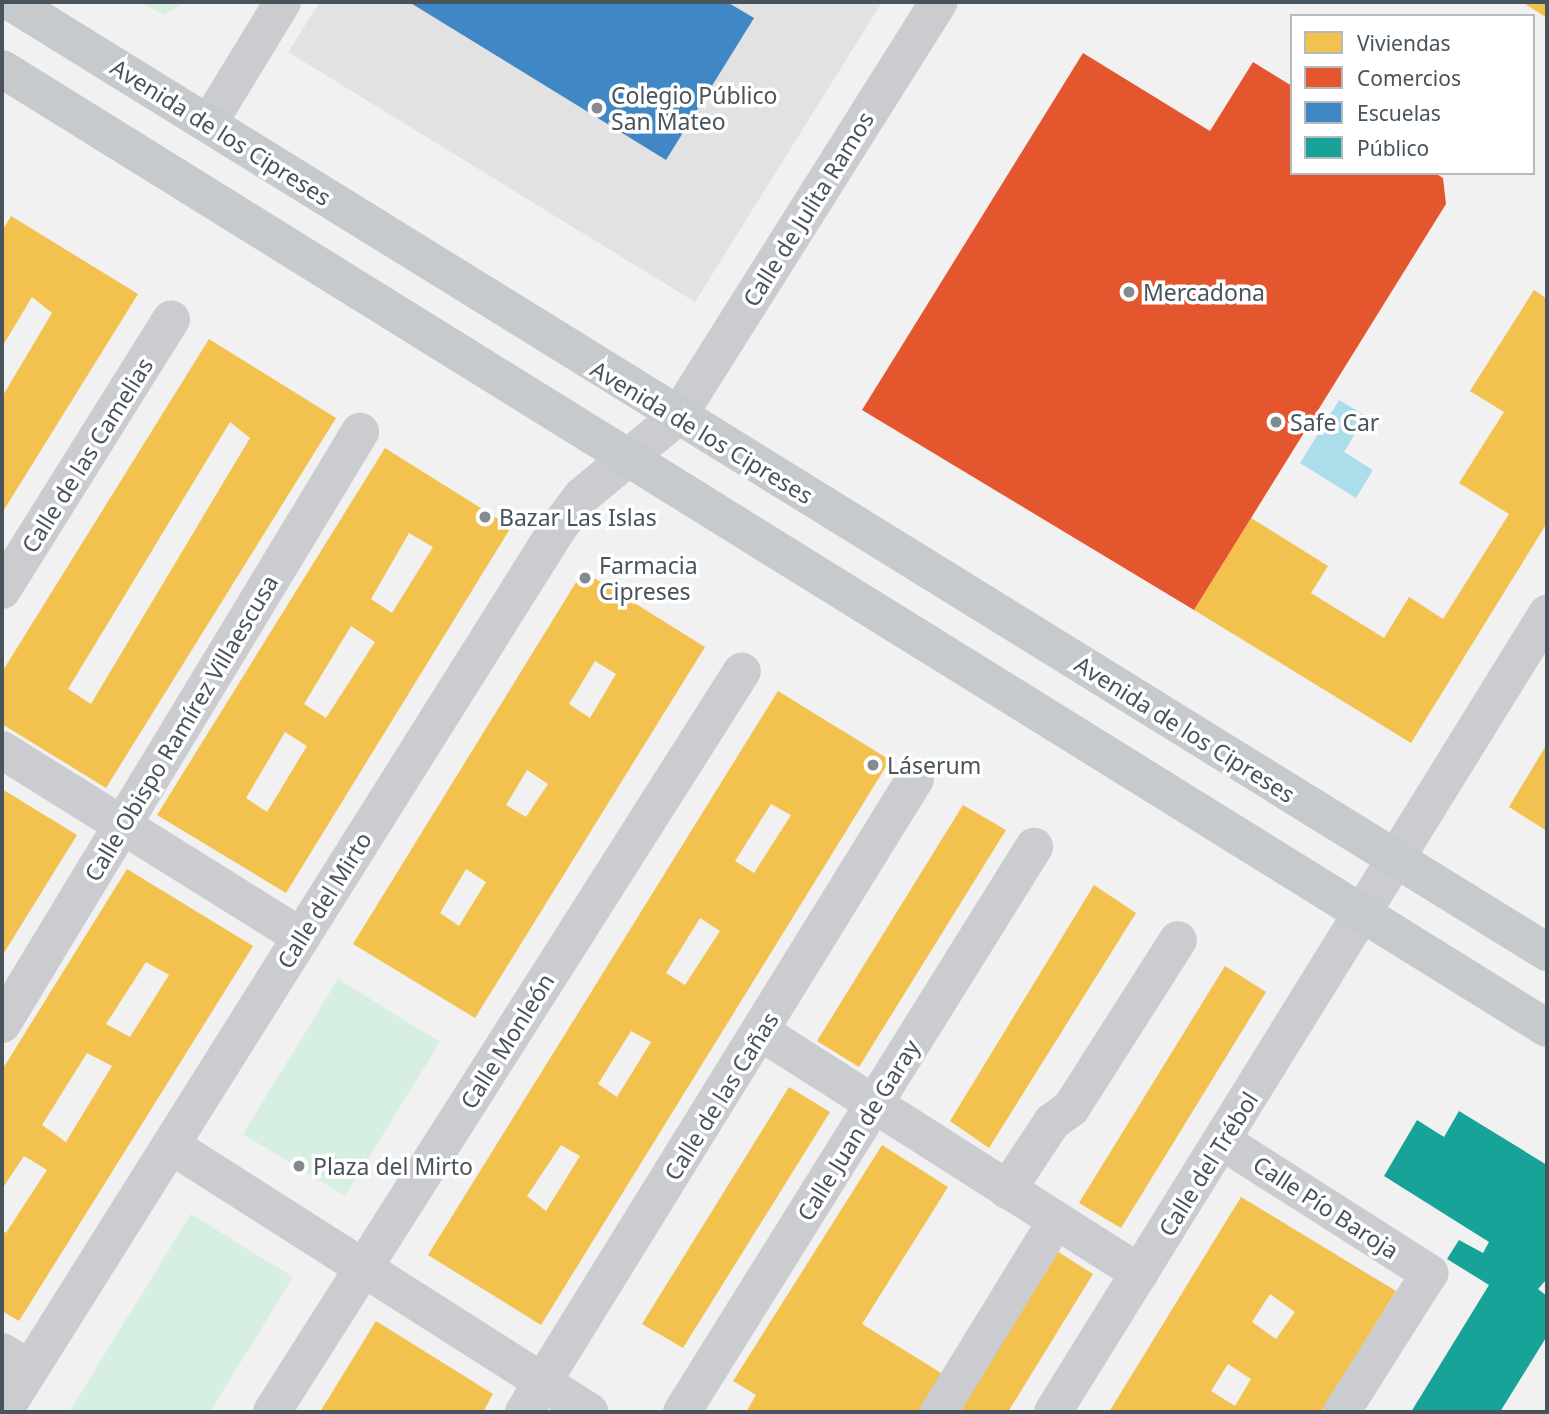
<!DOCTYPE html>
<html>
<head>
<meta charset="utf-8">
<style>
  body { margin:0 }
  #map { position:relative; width:1549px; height:1414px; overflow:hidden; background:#f1f1f1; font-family:"Noto Sans",sans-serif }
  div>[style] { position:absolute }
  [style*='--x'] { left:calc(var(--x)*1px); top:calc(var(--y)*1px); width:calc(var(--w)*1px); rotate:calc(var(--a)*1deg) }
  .education>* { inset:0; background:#e3e2e2 }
  .green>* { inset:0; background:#d6efe0 }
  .water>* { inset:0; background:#acddeb }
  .homes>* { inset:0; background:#f2c14e }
  .shops>* { inset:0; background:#e4572e }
  .schools>* { inset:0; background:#3f88c5 }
  .public>* { inset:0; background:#17a398 }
  .pedestrian>* { height:37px; margin:-18.5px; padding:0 18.5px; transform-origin:18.5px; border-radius:18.5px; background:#cacccf }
  .minor>* { height:38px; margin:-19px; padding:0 19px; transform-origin:19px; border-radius:19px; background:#cacccf }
  .primary>* { height:38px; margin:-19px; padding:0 19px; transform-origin:19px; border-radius:19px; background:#c6cacd }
  .dots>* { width:19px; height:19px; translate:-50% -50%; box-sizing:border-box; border:4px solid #fff; border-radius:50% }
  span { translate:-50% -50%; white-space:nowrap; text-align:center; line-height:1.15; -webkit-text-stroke:7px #fff; paint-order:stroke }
  .poi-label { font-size:23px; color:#48535c }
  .left { translate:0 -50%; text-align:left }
  .street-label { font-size:23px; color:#48535c }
  .frame { position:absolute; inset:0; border:4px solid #48535c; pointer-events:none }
  .legend { position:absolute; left:1290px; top:14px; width:245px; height:161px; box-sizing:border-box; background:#fff; border:2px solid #b6babe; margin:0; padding:9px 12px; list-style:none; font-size:21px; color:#48535c }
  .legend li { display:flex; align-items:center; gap:14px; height:35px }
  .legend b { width:35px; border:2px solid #b6babe }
</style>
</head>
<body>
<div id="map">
  <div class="education">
    <i style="clip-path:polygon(320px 2px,882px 2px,695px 302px,288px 52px)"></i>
  </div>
  <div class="green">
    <i style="clip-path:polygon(139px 2px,176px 2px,181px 5px,164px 15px)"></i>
    <i style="clip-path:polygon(338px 979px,440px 1042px,345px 1196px,243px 1134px)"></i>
    <i style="clip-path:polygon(191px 1214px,293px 1277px,210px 1412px,69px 1412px)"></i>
  </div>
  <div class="water">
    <i style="clip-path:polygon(1339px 400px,1366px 416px,1344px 452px,1373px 470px,1356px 498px,1300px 463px)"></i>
  </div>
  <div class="homes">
    <i style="clip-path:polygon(1522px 2px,1547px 2px,1547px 18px)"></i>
    <i style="clip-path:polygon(11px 216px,138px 294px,2px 513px,2px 397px,52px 313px,32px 297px,2px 347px,2px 231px)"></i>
    <i style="clip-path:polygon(1534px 290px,1547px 299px,1547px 523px,1411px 743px,1194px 610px,1251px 518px,1328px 566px,1311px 593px,1384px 638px,1409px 597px,1443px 619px,1509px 514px,1459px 483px,1504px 412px,1470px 391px)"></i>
    <i style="clip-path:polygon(evenodd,209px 339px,336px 418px,106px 788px,2px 724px,2px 672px,209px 339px,230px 422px,250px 438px,91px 704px,68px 689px,230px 422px)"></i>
    <i style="clip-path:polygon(evenodd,385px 448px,511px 527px,286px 893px,157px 815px,385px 448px,409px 533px,433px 547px,392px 613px,371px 599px,409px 533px,385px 448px,351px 626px,375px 642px,326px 718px,304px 704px,351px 626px,385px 448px,285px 732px,307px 746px,267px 812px,246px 798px,285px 732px)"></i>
    <i style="clip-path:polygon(evenodd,583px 571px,705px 647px,475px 1018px,353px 944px,583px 571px,595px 661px,616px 674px,590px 718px,569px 704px,595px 661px,583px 571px,527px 770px,548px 784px,526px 817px,506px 805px,527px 770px,583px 571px,466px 869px,486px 882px,459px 926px,440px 913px,466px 869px)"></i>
    <i style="clip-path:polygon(evenodd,778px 691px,890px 760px,541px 1325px,428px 1255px,778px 691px,771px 804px,791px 815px,754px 873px,735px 861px,771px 804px,778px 691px,700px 918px,720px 931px,685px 985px,666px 973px,700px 918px,778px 691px,631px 1031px,651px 1042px,617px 1097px,598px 1084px,631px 1031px,778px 691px,561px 1145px,580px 1156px,546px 1211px,527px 1196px,561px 1145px)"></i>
    <i style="clip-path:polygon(1547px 744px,1547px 831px,1509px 807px)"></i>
    <i style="clip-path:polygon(2px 789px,77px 835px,2px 956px)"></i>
    <i style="clip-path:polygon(963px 805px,1006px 830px,859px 1067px,817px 1041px)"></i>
    <i style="clip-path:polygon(evenodd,127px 869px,253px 946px,19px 1321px,2px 1311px,2px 1230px,6px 1233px,47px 1170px,24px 1156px,2px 1189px,2px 1070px,127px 869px,146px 962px,169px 975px,130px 1037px,106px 1024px,146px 962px,127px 869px,87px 1053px,112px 1066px,66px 1142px,42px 1125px,87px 1053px)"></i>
    <i style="clip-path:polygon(1094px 885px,1136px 913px,989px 1148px,950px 1121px)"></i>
    <i style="clip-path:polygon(1225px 966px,1266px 992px,1121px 1228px,1079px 1203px)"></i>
    <i style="clip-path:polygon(789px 1087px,830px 1112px,683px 1348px,642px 1324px)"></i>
    <i style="clip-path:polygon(882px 1145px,948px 1187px,862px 1324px,946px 1376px,923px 1412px,746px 1412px,756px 1395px,733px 1381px)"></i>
    <i style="clip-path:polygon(evenodd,1241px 1197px,1396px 1291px,1321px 1412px,1109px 1412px,1241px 1197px,1270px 1294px,1295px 1312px,1276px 1339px,1252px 1322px,1270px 1294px,1241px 1197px,1228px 1364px,1251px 1379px,1235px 1406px,1211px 1391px,1228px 1364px)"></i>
    <i style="clip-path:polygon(1052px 1248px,1093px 1274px,1008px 1412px,950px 1412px)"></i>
    <i style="clip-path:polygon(376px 1321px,493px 1394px,483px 1412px,320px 1412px)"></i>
  </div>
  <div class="shops">
    <i style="clip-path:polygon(1083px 53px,1210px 131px,1253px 62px,1292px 86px,1292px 173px,1435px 173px,1443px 178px,1446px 204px,1194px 610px,862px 410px)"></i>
  </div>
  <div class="schools">
    <i style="clip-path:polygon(409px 2px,727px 2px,754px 18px,666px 160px)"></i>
  </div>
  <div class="public">
    <i style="clip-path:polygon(1459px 1111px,1547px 1165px,1547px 1279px,1538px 1289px,1547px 1296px,1547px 1336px,1500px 1412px,1411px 1412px,1489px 1285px,1447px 1259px,1459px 1240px,1483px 1253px,1489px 1242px,1384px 1176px,1417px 1120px,1444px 1137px)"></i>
  </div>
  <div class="pedestrian">
    <i style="--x:208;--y:123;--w:142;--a:-58.6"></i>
    <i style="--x:938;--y:1412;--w:203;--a:-58.5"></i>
    <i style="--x:1341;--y:1412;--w:165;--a:-57.7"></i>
  </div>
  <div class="minor">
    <i style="--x:2;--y:590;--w:319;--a:-58"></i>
    <i style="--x:2;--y:750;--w:353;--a:32"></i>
    <i style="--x:2;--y:1024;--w:692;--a:-58.84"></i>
    <i style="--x:761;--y:1032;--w:449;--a:32.5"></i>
    <i style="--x:1222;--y:1141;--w:246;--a:32.5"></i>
    <i style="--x:172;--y:1146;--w:495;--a:32.5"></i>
    <i style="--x:1007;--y:1190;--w:82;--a:-56.5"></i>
    <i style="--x:1052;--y:1122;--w:24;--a:-36"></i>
    <i style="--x:1071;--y:1108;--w:199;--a:-57.5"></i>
    <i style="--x:2;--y:1352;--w:31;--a:31"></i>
    <i style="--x:3;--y:1412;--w:1044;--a:-57.88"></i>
    <i style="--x:558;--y:528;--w:40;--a:-53"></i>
    <i style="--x:582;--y:496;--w:125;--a:-39.8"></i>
    <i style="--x:678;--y:416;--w:489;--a:-57.8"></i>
    <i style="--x:272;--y:1412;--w:877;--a:-57.61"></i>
    <i style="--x:524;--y:1412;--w:744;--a:-58.3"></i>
    <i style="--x:682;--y:1412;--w:666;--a:-58.08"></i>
    <i style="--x:1053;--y:1412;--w:939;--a:-58.24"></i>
  </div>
  <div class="primary">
    <i style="--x:11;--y:2;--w:1806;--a:31.74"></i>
    <i style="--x:2;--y:69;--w:1818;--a:31.83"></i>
  </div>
  <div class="dots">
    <i style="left:597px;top:108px;background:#838a90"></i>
    <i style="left:1129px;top:292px;background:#838a90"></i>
    <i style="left:1276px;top:422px;background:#838a90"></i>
    <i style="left:485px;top:517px;background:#838a90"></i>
    <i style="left:585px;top:578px;background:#838a90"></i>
    <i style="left:873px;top:765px;background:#838a90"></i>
    <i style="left:299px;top:1166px;background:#838a90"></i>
  </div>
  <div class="poi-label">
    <span class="left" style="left:611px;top:108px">Colegio Público<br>San Mateo</span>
    <span class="left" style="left:1143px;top:292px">Mercadona</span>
    <span class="left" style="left:1290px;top:422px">Safe Car</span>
    <span class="left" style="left:499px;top:517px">Bazar Las Islas</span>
    <span class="left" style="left:599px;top:578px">Farmacia<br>Cipreses</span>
    <span class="left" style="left:887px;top:765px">Láserum</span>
    <span class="left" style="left:313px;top:1166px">Plaza del Mirto</span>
  </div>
  <div class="street-label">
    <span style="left:221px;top:132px;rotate:32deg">Avenida de los Cipreses</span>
    <span style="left:808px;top:209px;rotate:-58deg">Calle de Julita Ramos</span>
    <span style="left:702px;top:432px;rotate:31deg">Avenida de los Cipreses</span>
    <span style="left:87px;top:455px;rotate:-58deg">Calle de las Camelias</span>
    <span style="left:181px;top:728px;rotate:-59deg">Calle Obispo Ramírez Villaescusa</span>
    <span style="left:1185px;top:729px;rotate:32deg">Avenida de los Cipreses</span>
    <span style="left:324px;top:900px;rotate:-58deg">Calle del Mirto</span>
    <span style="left:507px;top:1041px;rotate:-58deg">Calle Monleón</span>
    <span style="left:721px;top:1096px;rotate:-58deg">Calle de las Cañas</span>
    <span style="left:858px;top:1130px;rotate:-58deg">Calle Juan de Garay</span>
    <span style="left:1208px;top:1164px;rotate:-58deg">Calle del Trébol</span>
    <span style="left:1326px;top:1207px;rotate:33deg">Calle Pío Baroja</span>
  </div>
  <div class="frame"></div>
  <ul class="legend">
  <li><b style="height:19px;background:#f2c14e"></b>Viviendas</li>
  <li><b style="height:19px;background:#e4572e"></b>Comercios</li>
  <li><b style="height:19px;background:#3f88c5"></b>Escuelas</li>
  <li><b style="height:19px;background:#17a398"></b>Público</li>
  </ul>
</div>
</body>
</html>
